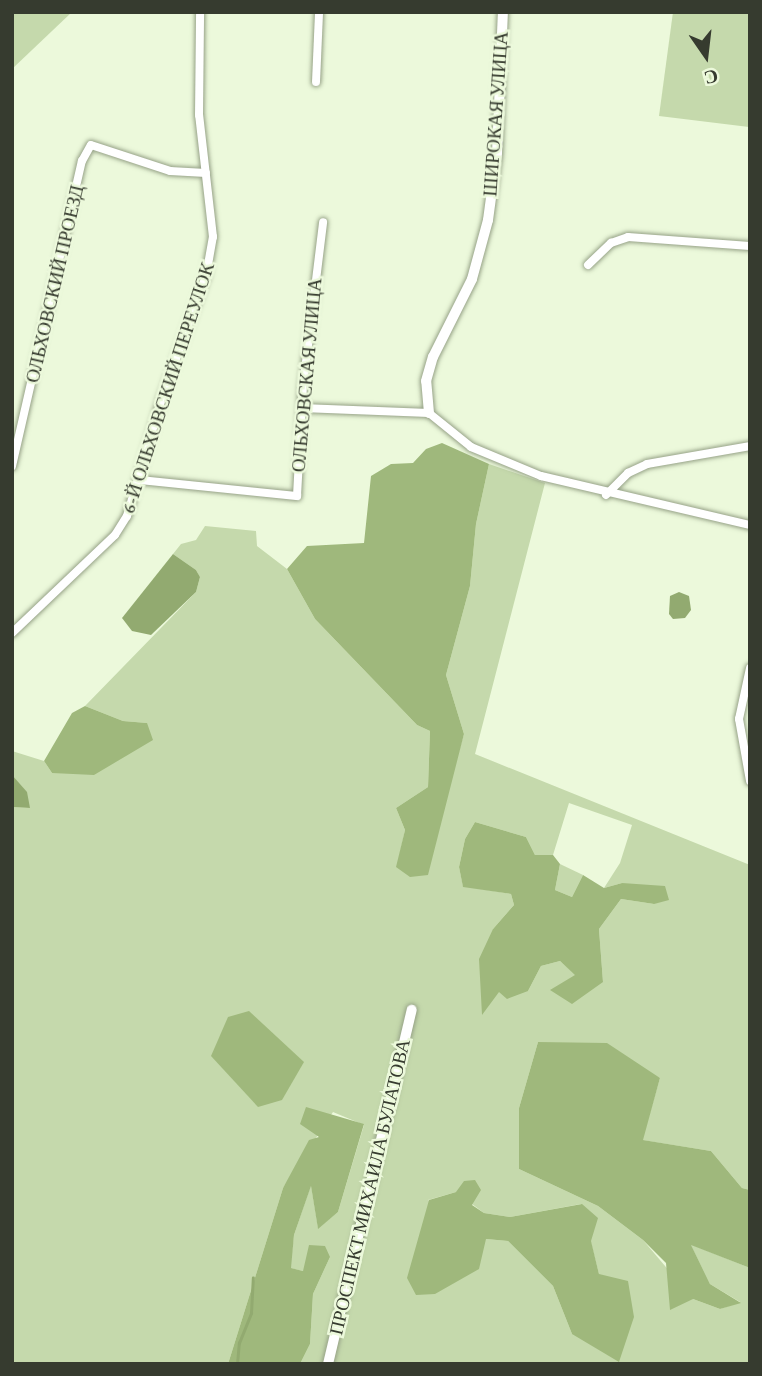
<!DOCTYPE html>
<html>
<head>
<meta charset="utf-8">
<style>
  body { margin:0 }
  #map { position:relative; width:762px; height:1376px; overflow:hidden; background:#ecf9db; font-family:"Crimson Pro",serif }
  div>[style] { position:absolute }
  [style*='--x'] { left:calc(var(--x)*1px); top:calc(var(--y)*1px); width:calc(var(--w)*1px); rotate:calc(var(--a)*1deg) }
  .green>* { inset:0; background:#c5d9ac }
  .forest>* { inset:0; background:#9fb87c }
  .water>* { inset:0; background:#92aa70 }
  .stream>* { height:2.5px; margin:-1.25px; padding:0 1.25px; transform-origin:1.25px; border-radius:1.25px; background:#92aa70 }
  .roads { filter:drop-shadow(0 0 2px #96a287) drop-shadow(0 0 2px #96a287) }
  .minor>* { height:8px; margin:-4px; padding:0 4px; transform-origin:4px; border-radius:4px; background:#fff }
  .tertiary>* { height:10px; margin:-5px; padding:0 5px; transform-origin:5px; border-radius:5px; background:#fff }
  span { translate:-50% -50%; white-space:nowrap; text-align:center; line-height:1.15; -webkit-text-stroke:5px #ecf9db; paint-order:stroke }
  .street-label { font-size:19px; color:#363b2f }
  .frame { position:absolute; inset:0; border:14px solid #363b2f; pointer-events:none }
  .north { position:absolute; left:671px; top:21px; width:70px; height:70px; -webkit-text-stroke:5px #ecf9db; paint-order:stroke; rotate:166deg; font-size:19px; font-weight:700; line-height:28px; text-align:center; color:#363b2f }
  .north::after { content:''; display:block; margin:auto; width:24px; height:32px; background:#363b2f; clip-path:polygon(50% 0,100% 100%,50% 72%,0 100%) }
</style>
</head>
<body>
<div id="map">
  <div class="green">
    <i style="clip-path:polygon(12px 12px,72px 12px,12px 69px)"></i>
    <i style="clip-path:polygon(673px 12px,750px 12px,749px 127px,659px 116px)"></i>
    <i style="clip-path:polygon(evenodd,489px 464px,545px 483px,475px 754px,750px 865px,750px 1190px,742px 1188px,711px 1151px,642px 1140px,660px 1078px,538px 1042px,519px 1108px,519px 1169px,598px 1206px,643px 1240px,693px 1299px,720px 1309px,740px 1302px,710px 1284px,690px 1244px,750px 1268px,750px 1364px,300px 1364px,310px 1344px,313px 1294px,330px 1257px,303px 1271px,290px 1268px,294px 1235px,311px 1185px,318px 1228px,338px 1212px,364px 1125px,333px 1112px,283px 1188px,228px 1364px,12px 1364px,12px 807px,30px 808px,12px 775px,12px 751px,44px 761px,52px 773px,147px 723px,123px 721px,85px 706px,196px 592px,200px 577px,196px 570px,173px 554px,181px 544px,196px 540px,205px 526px,256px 531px,257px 546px,287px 569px,315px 619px,417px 725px,430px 731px,428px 787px,396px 808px,405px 830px,397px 867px,445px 798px,464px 734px,446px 675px,470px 586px,476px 524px,489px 464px,569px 803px,632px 825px,620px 863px,604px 888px,622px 883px,654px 904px,621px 899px,599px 929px,603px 982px,576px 975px,560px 961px,541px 966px,528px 991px,499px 991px,493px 929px,514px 905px,511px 894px,463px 886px,459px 867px,465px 839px,475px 822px,526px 837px,535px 855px,553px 855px,569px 803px,489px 464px,456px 1192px,484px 1213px,510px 1217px,581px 1204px,599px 1274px,572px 1334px,553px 1286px,508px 1241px,486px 1239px,428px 1200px,456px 1192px)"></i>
    <i style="clip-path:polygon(560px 864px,583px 875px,572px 897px,555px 890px)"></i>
  </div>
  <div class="forest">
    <i style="clip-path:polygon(442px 443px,489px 464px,476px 524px,470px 586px,446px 675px,464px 734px,428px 875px,410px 877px,396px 867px,405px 830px,396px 808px,428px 787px,430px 731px,417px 725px,315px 619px,287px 569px,307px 546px,364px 543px,371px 476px,391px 464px,413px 463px,426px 449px)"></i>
    <i style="clip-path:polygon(85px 706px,123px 721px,147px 723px,153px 740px,94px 775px,52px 773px,44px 761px,72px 713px)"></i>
    <i style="clip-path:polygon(475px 822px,526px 837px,535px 855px,553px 855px,560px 864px,555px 890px,572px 897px,583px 875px,604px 888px,622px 883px,665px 886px,669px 900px,654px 904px,621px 899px,599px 929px,603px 982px,572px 1004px,550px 990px,575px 975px,560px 961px,541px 966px,528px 991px,507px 999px,499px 992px,482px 1015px,479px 959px,493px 929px,514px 905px,511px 894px,463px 887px,459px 867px,465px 839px)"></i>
    <i style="clip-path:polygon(249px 1011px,304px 1062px,282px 1100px,258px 1107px,211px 1056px,228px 1017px)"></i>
    <i style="clip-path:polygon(538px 1042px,607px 1043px,660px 1078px,643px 1140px,711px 1151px,742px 1188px,750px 1190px,750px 1268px,691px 1245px,710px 1284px,741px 1303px,720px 1309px,693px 1299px,670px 1310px,666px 1263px,643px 1240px,598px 1206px,519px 1169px,519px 1108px)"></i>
    <i style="clip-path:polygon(306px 1107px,364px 1124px,338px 1212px,318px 1229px,311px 1186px,294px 1235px,291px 1268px,303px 1271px,309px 1245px,325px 1246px,330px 1257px,313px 1294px,310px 1344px,300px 1364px,228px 1364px,283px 1188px,309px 1140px,319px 1137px,300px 1124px)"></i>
    <i style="clip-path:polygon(475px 1180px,481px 1190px,472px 1205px,484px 1213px,510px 1217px,582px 1204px,598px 1218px,591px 1241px,599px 1274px,628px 1281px,634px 1317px,619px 1362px,572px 1334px,553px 1286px,508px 1241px,486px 1239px,479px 1269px,435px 1294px,416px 1295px,407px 1278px,429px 1200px,456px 1192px,464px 1181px)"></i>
  </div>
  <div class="water">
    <i style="clip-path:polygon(173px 554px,196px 570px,200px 577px,196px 592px,151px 635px,132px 631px,122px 618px)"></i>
    <i style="clip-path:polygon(679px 592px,689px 596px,691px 610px,685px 618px,673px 619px,669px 614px,670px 596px)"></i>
    <i style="clip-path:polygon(12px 775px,27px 792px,30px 808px,12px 807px)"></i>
  </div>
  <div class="stream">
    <i style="--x:237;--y:1364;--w:21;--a:-85"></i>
    <i style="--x:239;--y:1343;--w:32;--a:-68"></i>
    <i style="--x:251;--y:1313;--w:35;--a:-87"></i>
  </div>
  <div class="roads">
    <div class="minor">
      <i style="--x:316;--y:82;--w:70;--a:-87.5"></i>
      <i style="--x:588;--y:265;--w:32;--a:-44"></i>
      <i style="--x:611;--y:243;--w:18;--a:-19"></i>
      <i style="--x:628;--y:237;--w:122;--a:4.2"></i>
      <i style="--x:302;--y:408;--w:127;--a:2.3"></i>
      <i style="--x:429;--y:413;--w:54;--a:39"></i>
      <i style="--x:471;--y:447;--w:76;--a:22.5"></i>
      <i style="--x:541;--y:476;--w:215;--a:13.2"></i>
      <i style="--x:12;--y:466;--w:313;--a:-77.1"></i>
      <i style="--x:82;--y:161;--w:18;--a:-61"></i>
      <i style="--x:91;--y:145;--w:83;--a:18.2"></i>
      <i style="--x:170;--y:171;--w:36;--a:3"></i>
      <i style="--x:139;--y:480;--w:159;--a:5.8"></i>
      <i style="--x:297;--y:496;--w:110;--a:-86.9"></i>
      <i style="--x:303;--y:386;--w:165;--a:-83"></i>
      <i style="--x:606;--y:495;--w:31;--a:-45"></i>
      <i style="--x:628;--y:473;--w:21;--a:-25"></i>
      <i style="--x:647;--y:464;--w:105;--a:-9.9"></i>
      <i style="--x:12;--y:633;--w:142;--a:-43.6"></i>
      <i style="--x:115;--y:535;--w:22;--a:-58"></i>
      <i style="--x:127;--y:516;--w:123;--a:-73.5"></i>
      <i style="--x:162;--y:398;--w:130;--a:-70.2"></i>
      <i style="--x:206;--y:276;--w:40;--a:-80"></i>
      <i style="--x:213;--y:237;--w:123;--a:-96.5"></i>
      <i style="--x:199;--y:115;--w:103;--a:-89.4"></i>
      <i style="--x:750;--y:668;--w:52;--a:102.2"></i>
      <i style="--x:739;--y:719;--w:63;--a:79.9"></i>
    </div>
    <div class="tertiary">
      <i style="--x:429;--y:413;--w:32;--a:-95"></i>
      <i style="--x:426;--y:381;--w:25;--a:-74"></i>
      <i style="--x:433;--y:357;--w:87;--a:-63.4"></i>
      <i style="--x:472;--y:279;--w:61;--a:-74.8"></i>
      <i style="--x:488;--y:220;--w:68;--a:-82.3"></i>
      <i style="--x:497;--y:153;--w:141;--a:-87.6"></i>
      <i style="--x:328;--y:1364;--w:364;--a:-76.7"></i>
    </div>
  </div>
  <div class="street-label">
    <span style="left:496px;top:114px;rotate:-86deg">ШИРОКАЯ УЛИЦА</span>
    <span style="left:55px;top:284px;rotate:-77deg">ОЛЬХОВСКИЙ ПРОЕЗД</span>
    <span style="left:307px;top:375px;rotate:-85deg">ОЛЬХОВСКАЯ УЛИЦА</span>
    <span style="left:168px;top:388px;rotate:-72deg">6-Й ОЛЬХОВСКИЙ ПЕРЕУЛОК</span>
    <span style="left:370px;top:1187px;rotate:-77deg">ПРОСПЕКТ МИХАИЛА БУЛАТОВА</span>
  </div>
  <div class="frame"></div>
  <div class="north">С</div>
</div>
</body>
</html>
